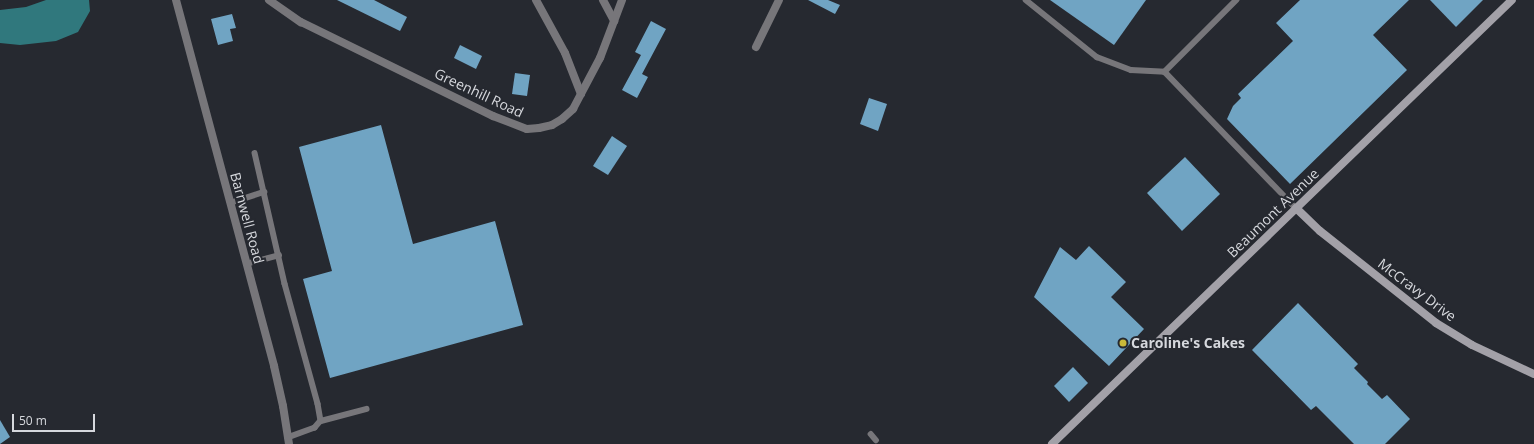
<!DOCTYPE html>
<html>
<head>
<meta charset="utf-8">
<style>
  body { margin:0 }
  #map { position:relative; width:1534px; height:444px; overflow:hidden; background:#262930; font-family:"Open Sans",sans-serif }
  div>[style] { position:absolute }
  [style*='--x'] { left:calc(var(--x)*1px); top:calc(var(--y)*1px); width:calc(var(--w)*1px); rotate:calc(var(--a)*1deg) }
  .water>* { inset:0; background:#30787d }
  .building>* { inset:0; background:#70a4c3 }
  .lane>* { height:5.5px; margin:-2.75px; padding:0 2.75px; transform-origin:2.75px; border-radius:2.75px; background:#77767a }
  .street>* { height:8px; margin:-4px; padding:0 4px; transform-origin:4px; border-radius:4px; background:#77767a }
  .secondary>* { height:8px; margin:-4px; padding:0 4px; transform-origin:4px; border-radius:4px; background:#a3a1a8 }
  .dots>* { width:11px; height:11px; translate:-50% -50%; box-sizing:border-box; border:2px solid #262930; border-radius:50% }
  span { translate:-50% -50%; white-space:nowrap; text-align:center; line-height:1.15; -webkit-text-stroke:4px #262930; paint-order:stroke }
  .street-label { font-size:14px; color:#d6d8dd }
  .poi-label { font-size:14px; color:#d6d8dd; font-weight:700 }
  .left { translate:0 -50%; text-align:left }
  .scale { position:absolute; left:12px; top:414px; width:83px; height:18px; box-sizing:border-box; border:2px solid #d6d8dd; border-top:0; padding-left:5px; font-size:12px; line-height:14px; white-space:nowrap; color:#d6d8dd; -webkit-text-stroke:3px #262930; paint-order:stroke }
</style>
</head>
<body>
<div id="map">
  <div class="water">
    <i style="clip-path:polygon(46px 0,89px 0,90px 11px,78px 32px,56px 41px,20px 45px,0 43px,0 10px,26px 7px)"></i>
  </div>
  <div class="building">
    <i style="clip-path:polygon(337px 0,374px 0,407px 17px,400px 31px)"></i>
    <i style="clip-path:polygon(808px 0,828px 0,840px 5px,835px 14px)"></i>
    <i style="clip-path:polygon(1050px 0,1146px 0,1114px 45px)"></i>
    <i style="clip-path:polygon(1300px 0,1409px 0,1373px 35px,1407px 70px,1290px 184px,1227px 119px,1233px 106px,1241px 98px,1238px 94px,1293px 41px,1276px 23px)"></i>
    <i style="clip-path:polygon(1430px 0,1483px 0,1456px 27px)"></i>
    <i style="clip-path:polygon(232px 14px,236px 28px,230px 29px,233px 41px,218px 45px,211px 19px)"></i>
    <i style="clip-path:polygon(651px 21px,666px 29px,642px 74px,648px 77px,637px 98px,622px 90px,641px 55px,635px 52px)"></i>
    <i style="clip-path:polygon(460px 45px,482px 56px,476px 69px,454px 58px)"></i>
    <i style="clip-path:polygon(515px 73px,530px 75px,527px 96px,512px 94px)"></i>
    <i style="clip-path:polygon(869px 98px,887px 104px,878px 131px,860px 124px)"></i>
    <i style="clip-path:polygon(381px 125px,413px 244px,495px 221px,523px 325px,330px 378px,303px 279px,332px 271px,299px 147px)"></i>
    <i style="clip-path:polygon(612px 136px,627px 146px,608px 175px,593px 166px)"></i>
    <i style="clip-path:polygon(1185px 157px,1220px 194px,1182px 231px,1147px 193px)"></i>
    <i style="clip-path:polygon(1089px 246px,1126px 282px,1111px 297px,1144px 329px,1109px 366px,1034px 297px,1060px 247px,1076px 260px)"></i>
    <i style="clip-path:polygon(1298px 303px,1358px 364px,1354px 368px,1368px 382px,1367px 384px,1382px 399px,1387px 395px,1410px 419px,1385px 444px,1354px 444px,1316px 406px,1311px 410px,1252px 350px)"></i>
    <i style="clip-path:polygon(1073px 367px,1088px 383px,1069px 402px,1054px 386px)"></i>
    <i style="clip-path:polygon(0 420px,10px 437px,0 444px)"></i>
  </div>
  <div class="lane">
    <i style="--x:1026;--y:0;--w:91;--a:38.8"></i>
    <i style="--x:1097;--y:57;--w:36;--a:21"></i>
    <i style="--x:1131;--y:70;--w:34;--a:3"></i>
    <i style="--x:1237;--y:0;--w:102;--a:135"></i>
    <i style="--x:1165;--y:72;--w:189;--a:46.1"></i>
    <i style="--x:255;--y:153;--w:134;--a:77.1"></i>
    <i style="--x:285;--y:284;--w:124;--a:74.6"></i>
    <i style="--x:318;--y:404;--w:17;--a:80"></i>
    <i style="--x:321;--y:421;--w:9;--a:131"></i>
    <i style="--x:315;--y:428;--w:29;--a:160"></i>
    <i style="--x:230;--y:203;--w:36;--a:-18"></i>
    <i style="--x:246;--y:264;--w:34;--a:-15"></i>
    <i style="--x:321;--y:421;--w:47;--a:-14.9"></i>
    <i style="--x:871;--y:434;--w:8;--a:50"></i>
  </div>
  <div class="street">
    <i style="--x:176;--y:0;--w:379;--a:75"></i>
    <i style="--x:274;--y:366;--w:41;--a:77.3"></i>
    <i style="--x:283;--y:406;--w:38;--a:81"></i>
    <i style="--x:269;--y:0;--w:39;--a:35"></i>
    <i style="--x:301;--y:22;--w:214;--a:26.1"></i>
    <i style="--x:493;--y:116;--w:36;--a:21"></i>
    <i style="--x:527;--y:129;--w:12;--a:-5"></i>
    <i style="--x:539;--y:128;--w:13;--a:-13"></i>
    <i style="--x:552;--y:125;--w:12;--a:-31"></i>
    <i style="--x:562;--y:119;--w:15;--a:-42"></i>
    <i style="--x:573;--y:109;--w:58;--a:-62.1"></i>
    <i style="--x:600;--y:58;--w:62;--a:-69.2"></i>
    <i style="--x:536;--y:0;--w:60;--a:61.3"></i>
    <i style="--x:565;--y:53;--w:44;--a:68.7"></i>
    <i style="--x:603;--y:0;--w:24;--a:62"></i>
    <i style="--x:756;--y:47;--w:52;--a:-63.9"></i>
  </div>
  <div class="secondary">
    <i style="--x:1296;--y:208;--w:33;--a:44"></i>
    <i style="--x:1320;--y:231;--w:148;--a:38.4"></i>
    <i style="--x:1436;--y:323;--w:42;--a:31.4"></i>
    <i style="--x:1472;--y:345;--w:68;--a:25.1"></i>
    <i style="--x:1052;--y:444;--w:639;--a:-43.99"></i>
  </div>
  <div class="dots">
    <i style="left:1123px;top:343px;background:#c9ba3a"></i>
  </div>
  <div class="street-label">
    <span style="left:479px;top:93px;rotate:25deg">Greenhill Road</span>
    <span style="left:1273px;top:213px;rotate:-44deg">Beaumont Avenue</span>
    <span style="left:247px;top:218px;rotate:75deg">Barnwell Road</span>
    <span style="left:1417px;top:290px;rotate:37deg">McCravy Drive</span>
  </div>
  <div class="poi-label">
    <span class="left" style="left:1131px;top:343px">Caroline's Cakes</span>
  </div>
  <div class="scale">50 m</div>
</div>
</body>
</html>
